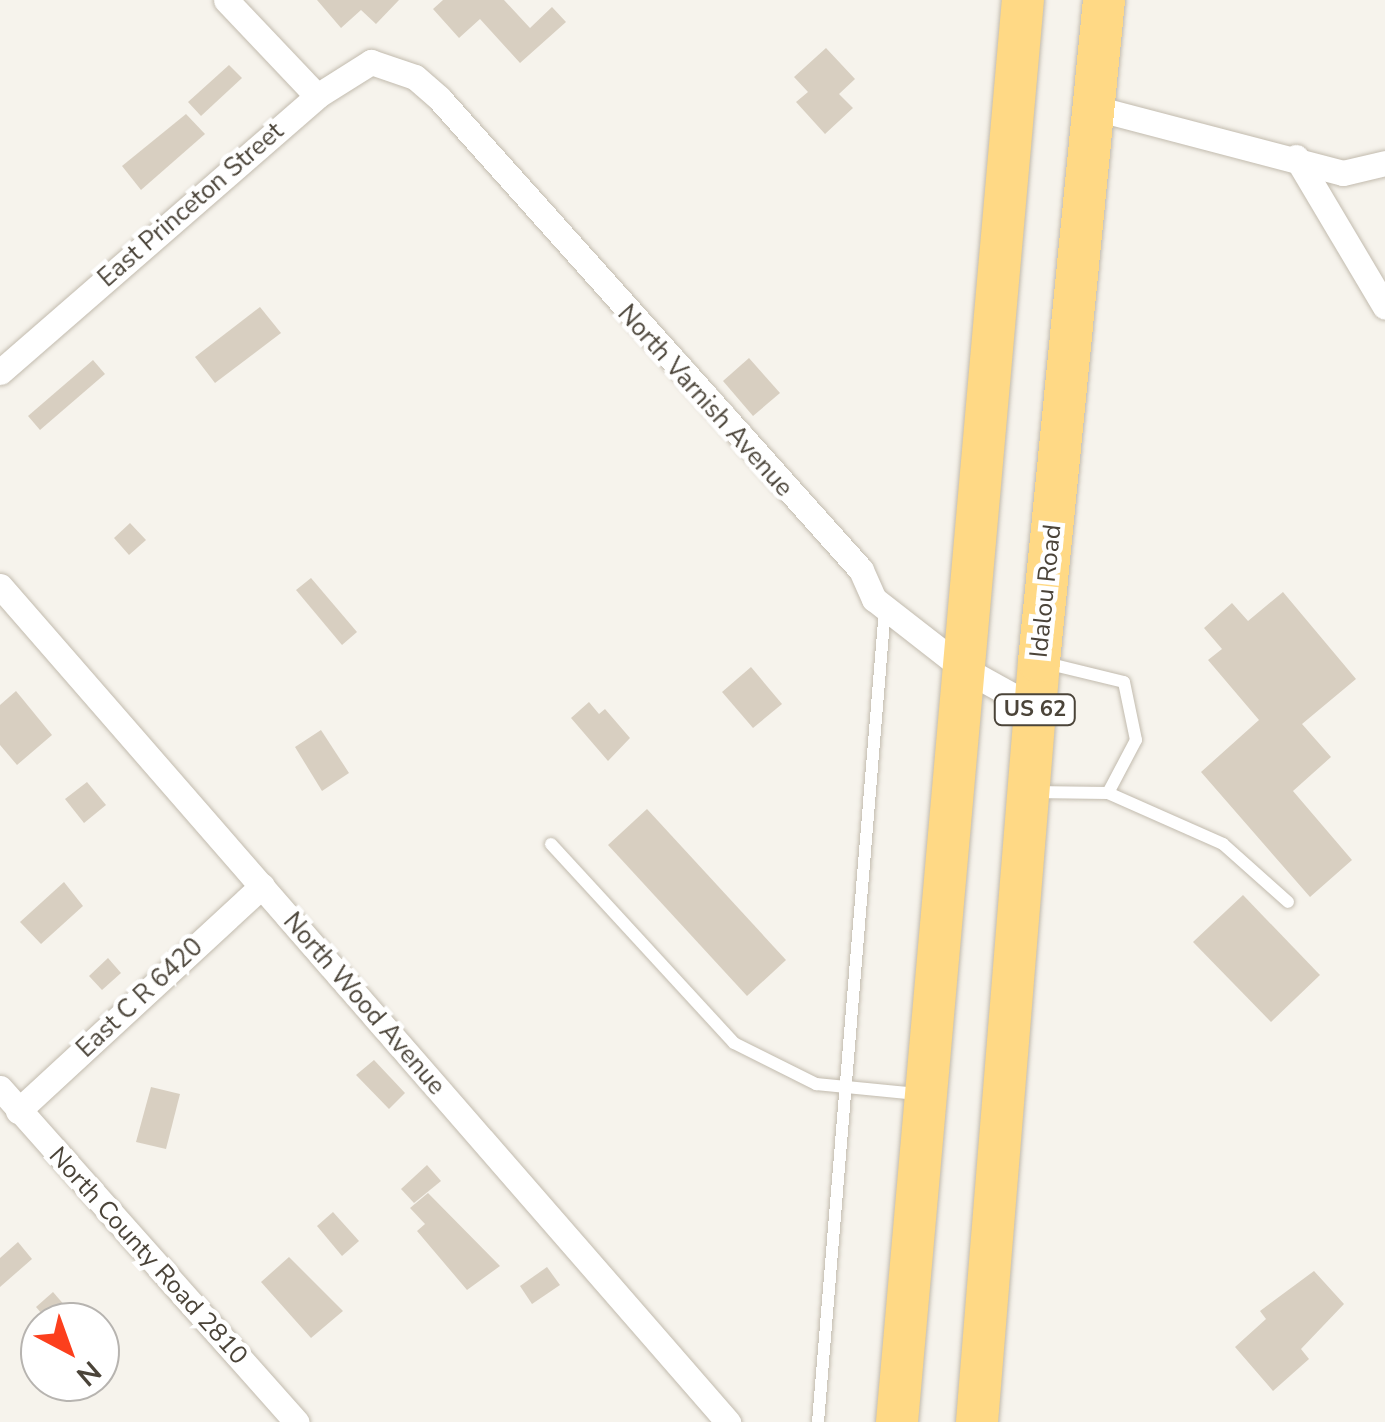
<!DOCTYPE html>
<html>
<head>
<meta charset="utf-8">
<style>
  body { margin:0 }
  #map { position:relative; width:1385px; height:1422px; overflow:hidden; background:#f6f3ec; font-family:"Nunito Sans",sans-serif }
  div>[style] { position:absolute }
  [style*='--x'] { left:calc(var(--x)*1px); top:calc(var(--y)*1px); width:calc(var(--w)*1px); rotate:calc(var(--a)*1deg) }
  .building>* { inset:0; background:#d8cfc1 }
  .roads { filter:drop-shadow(0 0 2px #c2bbae) drop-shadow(0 0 2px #c2bbae) }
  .service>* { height:12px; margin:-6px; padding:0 6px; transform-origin:6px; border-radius:6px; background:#fff }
  .minor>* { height:25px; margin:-12.5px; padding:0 12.5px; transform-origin:12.5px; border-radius:12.5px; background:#fff }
  .trunk>* { height:42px; margin:-21px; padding:0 21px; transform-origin:21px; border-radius:21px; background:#ffd985 }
  span { translate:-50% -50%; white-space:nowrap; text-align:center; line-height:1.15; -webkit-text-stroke:9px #fff; paint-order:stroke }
  .shield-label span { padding:2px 8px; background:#fff; border:2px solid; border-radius:8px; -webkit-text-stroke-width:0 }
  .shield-label { font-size:22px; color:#4b4439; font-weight:700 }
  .street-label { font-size:25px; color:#4b4439 }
  .north { position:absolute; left:20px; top:1302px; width:100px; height:100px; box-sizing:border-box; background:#fff; border:2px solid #b7b4b0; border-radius:50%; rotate:139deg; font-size:28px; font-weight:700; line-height:40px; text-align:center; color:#4b4439 }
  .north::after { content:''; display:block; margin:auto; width:35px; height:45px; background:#fc3f1d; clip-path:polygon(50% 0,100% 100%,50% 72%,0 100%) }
</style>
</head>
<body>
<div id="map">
  <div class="building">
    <i style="clip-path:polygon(317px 0,399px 0,376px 24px,361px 10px,341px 28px)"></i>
    <i style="clip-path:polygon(443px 0,504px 0,530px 28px,552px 7px,566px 22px,520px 63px,480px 19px,459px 38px,433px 9px)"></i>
    <i style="clip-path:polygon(826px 48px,855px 79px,839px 94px,853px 108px,825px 134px,796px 102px,808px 92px,794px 77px)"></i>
    <i style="clip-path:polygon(229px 65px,242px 78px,201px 116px,188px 102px)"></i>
    <i style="clip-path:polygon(186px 114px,205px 134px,141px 190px,122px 166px)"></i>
    <i style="clip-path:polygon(260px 307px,281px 333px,215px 383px,195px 357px)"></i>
    <i style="clip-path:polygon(749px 358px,780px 393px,753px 416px,723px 381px)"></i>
    <i style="clip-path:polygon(93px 360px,105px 374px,40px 430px,28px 416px)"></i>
    <i style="clip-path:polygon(130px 523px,146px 540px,129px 555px,114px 538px)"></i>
    <i style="clip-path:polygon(311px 578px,357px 632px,342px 645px,296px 590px)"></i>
    <i style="clip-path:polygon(1283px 592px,1356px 679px,1302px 724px,1331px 757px,1293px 791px,1352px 860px,1310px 897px,1201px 772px,1259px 720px,1208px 660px,1222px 649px,1204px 628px,1232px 603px,1248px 621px)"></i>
    <i style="clip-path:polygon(751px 667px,782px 704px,753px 728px,722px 692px)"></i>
    <i style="clip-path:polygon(16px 691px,52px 735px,17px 765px,0 745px,0 705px)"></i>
    <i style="clip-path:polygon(589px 702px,599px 714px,605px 709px,630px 738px,608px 761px,571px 718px)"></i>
    <i style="clip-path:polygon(321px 730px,349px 773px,322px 791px,295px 747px)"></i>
    <i style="clip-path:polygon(87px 782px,106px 805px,84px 823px,65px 799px)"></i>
    <i style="clip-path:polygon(647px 809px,786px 960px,747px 996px,608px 845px)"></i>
    <i style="clip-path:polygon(64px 882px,83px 906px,41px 944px,20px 922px)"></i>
    <i style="clip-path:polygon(1243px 895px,1320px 975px,1271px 1022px,1193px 942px)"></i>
    <i style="clip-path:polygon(108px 958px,121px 973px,102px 990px,89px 976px)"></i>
    <i style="clip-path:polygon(374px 1060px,405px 1093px,389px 1109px,356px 1075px)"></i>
    <i style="clip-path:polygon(151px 1087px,180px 1094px,166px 1149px,136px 1142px)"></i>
    <i style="clip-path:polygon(427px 1165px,441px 1181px,414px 1203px,401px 1189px)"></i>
    <i style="clip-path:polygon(428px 1193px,500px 1266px,467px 1290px,417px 1231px,425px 1224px,410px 1208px)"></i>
    <i style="clip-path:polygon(333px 1212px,359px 1241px,342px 1256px,317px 1226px)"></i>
    <i style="clip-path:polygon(18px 1242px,32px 1259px,0 1287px,0 1258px)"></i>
    <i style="clip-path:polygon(289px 1257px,343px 1311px,311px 1338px,261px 1282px)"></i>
    <i style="clip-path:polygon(547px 1267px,560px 1285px,532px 1304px,520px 1286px)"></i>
    <i style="clip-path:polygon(1314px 1271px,1344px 1304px,1301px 1349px,1309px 1359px,1273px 1391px,1235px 1347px,1266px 1319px,1260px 1311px)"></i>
    <i style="clip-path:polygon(53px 1292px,79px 1322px,49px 1322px,36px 1307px)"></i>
  </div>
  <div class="roads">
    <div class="service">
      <i style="--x:1033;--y:792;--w:75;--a:0.8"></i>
      <i style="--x:1108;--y:793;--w:60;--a:-62.2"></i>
      <i style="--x:1136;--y:740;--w:59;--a:-101.7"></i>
      <i style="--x:1124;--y:682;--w:80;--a:-166.3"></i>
      <i style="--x:1108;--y:793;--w:126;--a:23.9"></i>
      <i style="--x:1223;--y:844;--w:87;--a:41.7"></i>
      <i style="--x:551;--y:844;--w:270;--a:47.4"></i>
      <i style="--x:734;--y:1043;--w:92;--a:26.6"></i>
      <i style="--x:816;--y:1084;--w:102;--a:5.6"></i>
      <i style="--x:818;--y:1422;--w:817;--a:-85.29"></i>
    </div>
    <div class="minor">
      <i style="--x:226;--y:0;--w:132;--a:46.5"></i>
      <i style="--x:1095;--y:108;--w:256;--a:14.7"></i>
      <i style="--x:1343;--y:173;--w:43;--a:-13.4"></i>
      <i style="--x:1296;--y:157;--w:174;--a:59.3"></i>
      <i style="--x:0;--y:372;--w:420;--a:-41"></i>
      <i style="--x:317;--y:96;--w:64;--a:-32.2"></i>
      <i style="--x:371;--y:62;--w:46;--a:18.8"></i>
      <i style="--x:415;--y:77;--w:32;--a:41"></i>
      <i style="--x:439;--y:98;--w:633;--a:48.2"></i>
      <i style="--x:861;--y:570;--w:32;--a:66"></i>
      <i style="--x:874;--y:599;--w:110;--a:38"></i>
      <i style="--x:961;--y:667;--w:85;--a:29"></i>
      <i style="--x:0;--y:586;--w:1109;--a:48.95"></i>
      <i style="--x:0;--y:1088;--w:447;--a:48.4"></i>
      <i style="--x:18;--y:1111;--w:332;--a:-42.7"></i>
    </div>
    <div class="trunk">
      <i style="--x:897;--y:1422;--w:1428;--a:-84.94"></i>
      <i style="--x:977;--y:1422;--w:764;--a:-85.34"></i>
      <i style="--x:1039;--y:661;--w:664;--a:-84.38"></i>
    </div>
  </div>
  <div class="shield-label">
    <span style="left:1035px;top:710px">US 62</span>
  </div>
  <div class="street-label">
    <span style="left:191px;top:205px;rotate:-41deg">East Princeton Street</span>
    <span style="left:705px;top:401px;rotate:48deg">North Varnish Avenue</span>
    <span style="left:1046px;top:591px;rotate:-84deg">Idalou Road</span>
    <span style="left:140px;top:998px;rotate:-43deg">East C R 6420</span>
    <span style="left:364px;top:1004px;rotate:49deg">North Wood Avenue</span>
    <span style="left:148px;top:1256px;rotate:48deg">North County Road 2810</span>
  </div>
  <div class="north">N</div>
</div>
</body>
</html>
